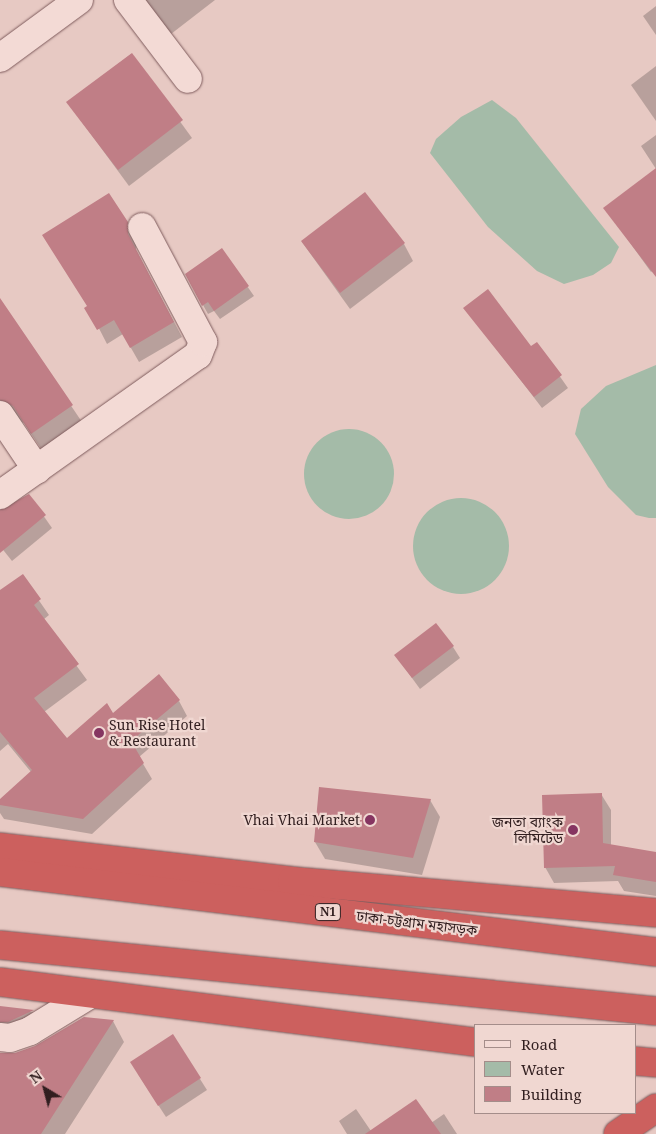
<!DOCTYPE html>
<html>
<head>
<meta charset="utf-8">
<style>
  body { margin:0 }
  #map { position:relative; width:656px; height:1134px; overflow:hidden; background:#e7c9c3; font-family:"Noto Serif","Noto Sans Bengali",serif }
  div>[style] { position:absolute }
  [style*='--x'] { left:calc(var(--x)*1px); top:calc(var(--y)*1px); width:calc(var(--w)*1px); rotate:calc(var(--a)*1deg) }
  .water>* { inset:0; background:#a4bba8 }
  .round { border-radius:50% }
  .shadow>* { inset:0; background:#0003 }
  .building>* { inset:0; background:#c07e86 }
  .roads { filter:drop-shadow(0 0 1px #7f5c5d) drop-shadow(0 0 1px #7f5c5d) }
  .minor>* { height:28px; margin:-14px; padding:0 14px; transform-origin:14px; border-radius:14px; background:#f3dad5 }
  .highway>* { height:28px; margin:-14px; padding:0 14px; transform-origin:14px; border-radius:14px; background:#cc605e }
  .dots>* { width:14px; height:14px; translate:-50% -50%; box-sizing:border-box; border:2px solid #f0d7d1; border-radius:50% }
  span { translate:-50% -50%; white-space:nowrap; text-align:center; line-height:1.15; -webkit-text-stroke:4.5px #f0d7d1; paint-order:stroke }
  .shield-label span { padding:1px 4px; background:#f0d7d1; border:1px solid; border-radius:4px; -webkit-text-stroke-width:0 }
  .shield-label { font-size:12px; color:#311e1f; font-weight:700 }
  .poi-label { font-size:14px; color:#311e1f }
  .left { translate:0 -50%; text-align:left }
  .right { translate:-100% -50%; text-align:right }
  .street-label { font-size:14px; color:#311e1f }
  .legend { position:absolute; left:474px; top:1024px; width:162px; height:90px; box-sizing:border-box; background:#f0d7d1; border:1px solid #a48d8a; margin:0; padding:6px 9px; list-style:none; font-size:15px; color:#311e1f }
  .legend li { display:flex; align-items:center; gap:10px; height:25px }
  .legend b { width:25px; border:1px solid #a48d8a }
  .north { position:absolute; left:20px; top:1064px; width:50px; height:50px; -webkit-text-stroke:4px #f0d7d1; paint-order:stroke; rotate:323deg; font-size:14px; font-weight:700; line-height:20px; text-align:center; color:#311e1f }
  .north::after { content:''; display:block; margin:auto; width:18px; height:22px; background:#311e1f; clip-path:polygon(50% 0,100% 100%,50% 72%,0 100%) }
</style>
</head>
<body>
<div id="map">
  <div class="water">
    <i style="clip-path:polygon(492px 100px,516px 118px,619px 247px,611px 263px,593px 275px,564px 284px,537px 271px,488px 227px,430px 153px,436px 139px,461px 117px)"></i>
    <i style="clip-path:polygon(656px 365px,656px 518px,649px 518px,636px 515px,608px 487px,575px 434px,581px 409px,606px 386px)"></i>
    <i class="round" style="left:304px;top:429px;width:90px;height:90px"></i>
    <i class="round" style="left:413px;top:498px;width:96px;height:96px"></i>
  </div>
  <div class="shadow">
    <i style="clip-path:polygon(144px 0,215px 0,171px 34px)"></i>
    <i style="clip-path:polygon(656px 6px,656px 35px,643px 16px)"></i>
    <i style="clip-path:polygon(131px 54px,192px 138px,129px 186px,68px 103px)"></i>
    <i style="clip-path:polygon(656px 66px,656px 121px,631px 85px)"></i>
    <i style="clip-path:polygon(656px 135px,656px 268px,651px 272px,605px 208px,656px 169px,641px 146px)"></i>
    <i style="clip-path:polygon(127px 223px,136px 238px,136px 250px,182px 337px,139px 362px,123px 334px,107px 344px,88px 307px)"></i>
    <i style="clip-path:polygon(302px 242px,404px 244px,413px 261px,350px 309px)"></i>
    <i style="clip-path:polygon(222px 250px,254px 296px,220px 319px,214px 311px,208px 314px,203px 305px)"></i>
    <i style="clip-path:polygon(0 300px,82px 422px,42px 450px,24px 423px,11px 417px,0 400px)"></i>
    <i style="clip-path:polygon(465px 308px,531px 348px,537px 344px,568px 388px,542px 408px)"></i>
    <i style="clip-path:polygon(29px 495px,52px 528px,12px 561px,0 546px,0 510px)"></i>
    <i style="clip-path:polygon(22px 576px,49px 615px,43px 620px,87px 680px,44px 712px,67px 740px,113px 714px,179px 701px,187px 716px,139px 757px,152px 779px,92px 834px,4px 819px,0 813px,0 800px,31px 772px,8px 744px,0 751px,0 592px)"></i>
    <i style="clip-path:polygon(453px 647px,460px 658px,420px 689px,396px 656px)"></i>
    <i style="clip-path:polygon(601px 794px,611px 810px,611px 846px,656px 853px,656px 896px,624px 891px,618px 881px,554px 883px,545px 867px)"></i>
    <i style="clip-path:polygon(430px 800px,440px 817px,422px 875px,325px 859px,315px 842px)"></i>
    <i style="clip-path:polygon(0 1008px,33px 1012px,44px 1031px,0 1048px)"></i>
    <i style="clip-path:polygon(113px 1021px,124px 1042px,65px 1134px,0 1134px,0 1054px,15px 1054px)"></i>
    <i style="clip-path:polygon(138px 1074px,200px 1079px,207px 1090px,166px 1117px)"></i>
    <i style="clip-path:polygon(356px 1109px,371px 1131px,431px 1123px,444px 1114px,457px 1134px,347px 1134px,339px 1121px)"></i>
  </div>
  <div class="building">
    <i style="clip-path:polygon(132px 53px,183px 120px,118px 170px,66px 102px)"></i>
    <i style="clip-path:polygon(656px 168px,656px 277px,603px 208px)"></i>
    <i style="clip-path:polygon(365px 192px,405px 243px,340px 293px,301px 241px)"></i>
    <i style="clip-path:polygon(109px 193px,128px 222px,128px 234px,174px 322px,130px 348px,114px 320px,97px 330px,84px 308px,87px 306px,42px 235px)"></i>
    <i style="clip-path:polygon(222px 248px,249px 286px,214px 311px,208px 302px,202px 306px,185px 274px)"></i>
    <i style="clip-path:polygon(488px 289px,531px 346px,537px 342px,562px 375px,534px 397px,463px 308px)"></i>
    <i style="clip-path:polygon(0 298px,73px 405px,31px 434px,13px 406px,0 400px)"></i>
    <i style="clip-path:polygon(29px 494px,46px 515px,0 553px,0 510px)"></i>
    <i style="clip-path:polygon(23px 574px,41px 599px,34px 605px,79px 664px,34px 698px,67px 738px,107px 703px,113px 713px,159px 674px,180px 700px,131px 741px,144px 763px,83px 819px,0 805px,0 799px,32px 770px,0 732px,0 590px)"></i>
    <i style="clip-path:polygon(436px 623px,454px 646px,412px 678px,394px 655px)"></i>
    <i style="clip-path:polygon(319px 787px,431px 799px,413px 858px,314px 842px)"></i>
    <i style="clip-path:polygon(602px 793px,603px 843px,656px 852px,656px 882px,613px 875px,615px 866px,544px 868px,542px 795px)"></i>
    <i style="clip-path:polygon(0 1006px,34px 1010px,8px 1022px,0 1022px)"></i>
    <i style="clip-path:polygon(84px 1017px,114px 1020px,41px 1134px,0 1134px,0 1053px,15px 1053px,35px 1046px)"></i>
    <i style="clip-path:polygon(173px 1034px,201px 1078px,158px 1106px,130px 1062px)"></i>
    <i style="clip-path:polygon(416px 1099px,441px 1134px,365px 1134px)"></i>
  </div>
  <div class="roads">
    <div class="minor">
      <i style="--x:128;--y:0;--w:99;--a:52.8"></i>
      <i style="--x:0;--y:58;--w:98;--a:-36.3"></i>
      <i style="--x:0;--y:415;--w:66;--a:56.1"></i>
      <i style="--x:0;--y:495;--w:242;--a:-35.3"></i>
      <i style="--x:198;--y:355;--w:14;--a:-69"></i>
      <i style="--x:203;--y:342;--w:130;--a:-117.9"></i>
      <i style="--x:0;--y:1037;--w:10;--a:6"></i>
      <i style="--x:10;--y:1038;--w:21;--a:-19"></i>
      <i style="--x:30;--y:1031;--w:69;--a:-31.4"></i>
    </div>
    <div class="highway">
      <i style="--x:0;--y:847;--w:294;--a:6.6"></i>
      <i style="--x:292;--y:881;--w:365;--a:5"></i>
      <i style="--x:0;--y:872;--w:661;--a:6.95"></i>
      <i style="--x:0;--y:945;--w:659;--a:5.75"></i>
      <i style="--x:0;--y:982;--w:479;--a:7.2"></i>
      <i style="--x:635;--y:1061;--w:21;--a:5"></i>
      <i style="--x:618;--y:1134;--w:46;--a:-34.4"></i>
    </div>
  </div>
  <div class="dots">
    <i style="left:99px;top:733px;background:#863561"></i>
    <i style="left:370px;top:820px;background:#863561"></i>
    <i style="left:573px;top:830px;background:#863561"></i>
  </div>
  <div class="shield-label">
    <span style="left:328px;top:912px">N1</span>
  </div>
  <div class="poi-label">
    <span class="left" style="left:109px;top:733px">Sun Rise Hotel<br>&amp; Restaurant</span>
    <span class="right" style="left:360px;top:820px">Vhai Vhai Market</span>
    <span class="right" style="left:563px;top:830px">জনতা ব্যাংক<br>লিমিটেড</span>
  </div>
  <div class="street-label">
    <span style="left:417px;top:923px;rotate:7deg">ঢাকা-চট্টগ্রাম মহাসড়ক</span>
  </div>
  <ul class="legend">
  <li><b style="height:6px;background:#f3dad5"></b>Road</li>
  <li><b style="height:14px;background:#a4bba8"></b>Water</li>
  <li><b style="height:14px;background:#c07e86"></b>Building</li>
  </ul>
  <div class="north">N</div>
</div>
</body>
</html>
